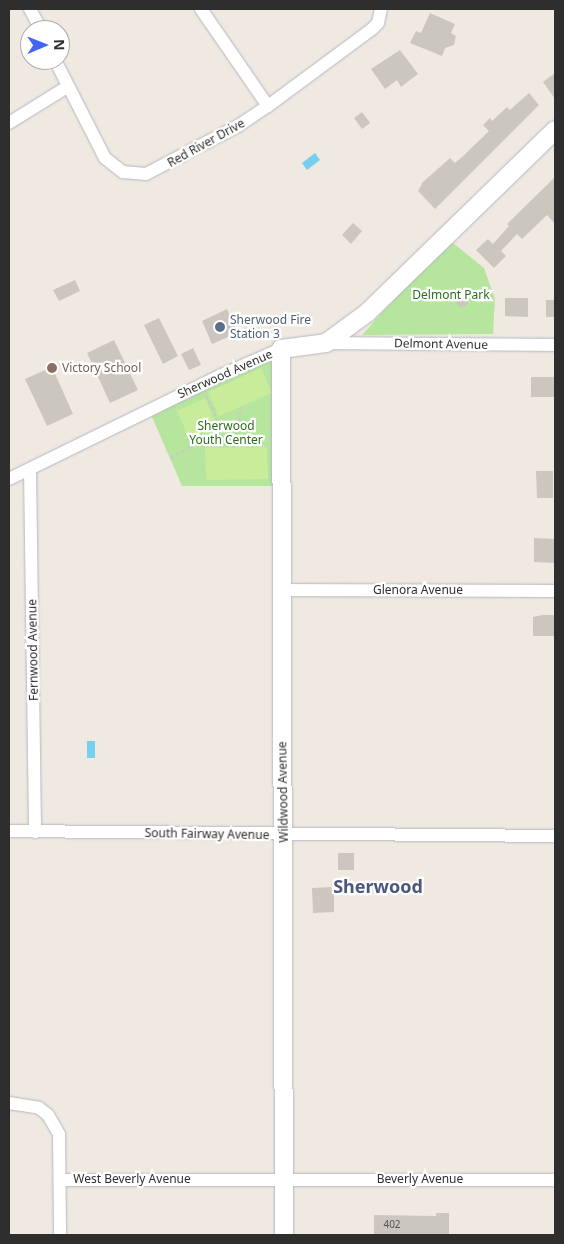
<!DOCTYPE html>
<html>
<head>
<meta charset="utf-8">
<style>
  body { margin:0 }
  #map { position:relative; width:564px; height:1244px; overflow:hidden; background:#efe9e1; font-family:"Noto Sans",sans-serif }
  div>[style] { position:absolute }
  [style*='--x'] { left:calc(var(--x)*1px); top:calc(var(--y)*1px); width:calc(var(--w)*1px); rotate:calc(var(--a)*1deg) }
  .green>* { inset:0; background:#b6e59e }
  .pitch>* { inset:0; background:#c9ec9a }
  .water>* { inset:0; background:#75cff0 }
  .building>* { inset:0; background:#cbc7bf }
  .round { border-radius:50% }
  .path>* { height:2px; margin-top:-1px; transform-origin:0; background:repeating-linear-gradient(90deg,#c9c9c9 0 4px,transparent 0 6.5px) }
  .roads { filter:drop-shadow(0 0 1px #b4b7c1) drop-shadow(0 0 1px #b4b7c1) }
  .street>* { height:12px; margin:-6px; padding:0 6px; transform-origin:6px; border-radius:6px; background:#fff }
  .secondary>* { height:18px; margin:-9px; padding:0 9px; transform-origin:9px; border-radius:9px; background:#fff }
  .dots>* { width:14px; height:14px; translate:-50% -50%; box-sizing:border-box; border:2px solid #fff; border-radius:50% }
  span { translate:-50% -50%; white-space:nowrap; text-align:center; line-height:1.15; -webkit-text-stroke:4.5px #fff; paint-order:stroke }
  .number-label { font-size:10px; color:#555452 }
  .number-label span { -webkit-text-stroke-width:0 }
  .street-label { font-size:12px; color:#2e2e2e }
  .park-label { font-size:12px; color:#2c6e1b }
  .service-label { font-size:12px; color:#4e5e75 }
  .left { translate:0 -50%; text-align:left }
  .education-label { font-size:12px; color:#785e54 }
  .district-label { font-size:18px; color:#4d5680; font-weight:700 }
  .frame { position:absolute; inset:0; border:10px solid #2e2e2e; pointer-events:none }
  .north { position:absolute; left:20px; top:20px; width:50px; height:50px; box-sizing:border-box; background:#fff; border:1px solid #ababab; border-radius:50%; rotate:89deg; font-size:14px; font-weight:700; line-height:20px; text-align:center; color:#2e2e2e }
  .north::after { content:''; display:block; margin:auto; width:18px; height:22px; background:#4264fb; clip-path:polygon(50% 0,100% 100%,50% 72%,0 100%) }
</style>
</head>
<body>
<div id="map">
  <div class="green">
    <i style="clip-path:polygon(448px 239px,484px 268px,495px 299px,493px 334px,362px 335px)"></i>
    <i style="clip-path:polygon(281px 349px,281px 486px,182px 486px,149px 410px)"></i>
  </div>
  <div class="pitch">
    <i style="clip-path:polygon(261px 368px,272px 393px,219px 416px,208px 392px)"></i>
    <i style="clip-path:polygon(205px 398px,217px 425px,189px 438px,177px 411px)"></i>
    <i style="clip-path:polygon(267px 447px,268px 479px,206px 480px,205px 448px)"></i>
  </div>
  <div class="water">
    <i style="clip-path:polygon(315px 153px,320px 160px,307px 170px,302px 163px)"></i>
    <i style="clip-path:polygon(87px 741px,95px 741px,95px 758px,87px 758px)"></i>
  </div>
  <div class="building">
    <i style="clip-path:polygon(430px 13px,455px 24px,451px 33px,456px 36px,454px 45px,445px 48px,442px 56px,410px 43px,416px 31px,421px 33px)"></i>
    <i style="clip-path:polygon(400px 50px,418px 74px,401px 87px,397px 80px,385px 89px,371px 69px)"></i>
    <i style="clip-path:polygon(555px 73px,555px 99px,543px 82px)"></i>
    <i style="clip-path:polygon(529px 93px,539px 105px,435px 209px,418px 191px,423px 182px,450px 158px,455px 163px,462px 157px,489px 131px,483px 125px,490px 118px,492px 121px,507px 107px,510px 110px)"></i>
    <i style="clip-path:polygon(362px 112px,370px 123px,362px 129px,354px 118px)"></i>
    <i style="clip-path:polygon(555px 177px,555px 224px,547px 215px,522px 239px,517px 234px,501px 251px,506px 256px,494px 268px,476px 250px,488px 239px,493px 244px,509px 226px,507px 224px)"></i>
    <i style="clip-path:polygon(353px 223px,362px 231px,351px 244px,342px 235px)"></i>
    <i style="clip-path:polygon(75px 280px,80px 291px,59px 301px,53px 290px)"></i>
    <i class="round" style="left:456px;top:295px;width:12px;height:12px"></i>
    <i style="clip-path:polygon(505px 298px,528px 298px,528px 317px,505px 316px)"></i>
    <i style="clip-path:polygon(546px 300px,555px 300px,555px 317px,546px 317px)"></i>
    <i style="clip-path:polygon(227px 309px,237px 333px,212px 344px,202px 321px)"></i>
    <i style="clip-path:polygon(159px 318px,178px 356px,163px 364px,144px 325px)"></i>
    <i style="clip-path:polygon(114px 340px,138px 390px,110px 403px,87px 353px)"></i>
    <i style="clip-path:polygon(193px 348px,201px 365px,189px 370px,181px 354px)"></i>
    <i style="clip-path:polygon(52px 367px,73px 414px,47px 426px,25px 379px)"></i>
    <i style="clip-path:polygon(531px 377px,555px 377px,555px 397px,531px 397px)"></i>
    <i style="clip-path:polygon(536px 471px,553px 471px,553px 498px,537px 498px)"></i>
    <i style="clip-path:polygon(534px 538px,555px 539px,555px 563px,534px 562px)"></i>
    <i style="clip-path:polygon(543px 615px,555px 615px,555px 636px,533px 636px,533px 617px)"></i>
    <i style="clip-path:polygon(338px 853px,354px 853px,354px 870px,338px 870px)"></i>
    <i style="clip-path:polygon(334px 887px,334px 912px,313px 913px,312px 888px)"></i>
    <i style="clip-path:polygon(436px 1213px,449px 1213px,449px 1235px,374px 1235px,374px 1215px,436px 1216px)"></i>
  </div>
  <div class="path">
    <i style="--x:206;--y:395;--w:39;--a:66"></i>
    <i style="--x:222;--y:431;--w:38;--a:-12"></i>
    <i style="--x:234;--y:447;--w:41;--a:-80.1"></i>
    <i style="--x:170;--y:458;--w:58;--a:-27.9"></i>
  </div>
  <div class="roads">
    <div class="street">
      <i style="--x:30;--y:9;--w:24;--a:62"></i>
      <i style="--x:201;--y:9;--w:118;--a:55.4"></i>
      <i style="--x:55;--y:60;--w:110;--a:63"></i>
      <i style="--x:105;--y:158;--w:23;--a:38"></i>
      <i style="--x:123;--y:172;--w:23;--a:5"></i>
      <i style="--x:146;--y:174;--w:104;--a:-27.6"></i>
      <i style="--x:238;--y:126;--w:36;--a:-34"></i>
      <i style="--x:268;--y:106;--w:129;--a:-36.5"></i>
      <i style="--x:372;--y:29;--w:8;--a:-45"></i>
      <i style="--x:378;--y:23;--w:14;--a:-78"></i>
      <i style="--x:9;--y:123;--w:68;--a:-31.8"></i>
      <i style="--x:326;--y:343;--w:229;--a:0.5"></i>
      <i style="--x:30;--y:469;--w:363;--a:89.2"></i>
      <i style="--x:9;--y:479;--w:236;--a:-26.1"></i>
      <i style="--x:221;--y:375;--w:65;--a:-23.4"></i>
      <i style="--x:281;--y:590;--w:274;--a:0.2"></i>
      <i style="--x:9;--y:831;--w:546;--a:0.52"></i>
      <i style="--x:9;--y:1103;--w:30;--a:9"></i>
      <i style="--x:39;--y:1108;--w:11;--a:38"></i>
      <i style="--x:48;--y:1115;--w:22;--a:60"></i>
      <i style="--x:59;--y:1134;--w:101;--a:89.4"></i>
      <i style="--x:61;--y:1180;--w:494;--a:0"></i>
    </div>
    <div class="secondary">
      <i style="--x:284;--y:1235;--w:886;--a:-90.19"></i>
      <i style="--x:281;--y:349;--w:45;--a:-7.6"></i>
      <i style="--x:326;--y:343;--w:52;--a:-36.4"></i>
      <i style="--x:368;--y:312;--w:261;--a:-44.2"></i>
    </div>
  </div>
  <div class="dots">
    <i style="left:220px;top:327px;background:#5c6f8a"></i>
    <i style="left:52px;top:368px;background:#8d6e63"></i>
  </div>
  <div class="number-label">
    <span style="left:392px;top:1225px">402</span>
  </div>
  <div class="street-label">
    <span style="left:206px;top:143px;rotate:-29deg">Red River Drive</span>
    <span style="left:441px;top:344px;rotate:1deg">Delmont Avenue</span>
    <span style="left:225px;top:374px;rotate:-24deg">Sherwood Avenue</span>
    <span style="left:418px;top:590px">Glenora Avenue</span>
    <span style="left:33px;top:650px;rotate:-91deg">Fernwood Avenue</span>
    <span style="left:283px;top:792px;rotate:-91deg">Wildwood Avenue</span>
    <span style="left:207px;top:834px;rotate:1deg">South Fairway Avenue</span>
    <span style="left:132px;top:1179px">West Beverly Avenue</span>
    <span style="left:420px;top:1179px">Beverly Avenue</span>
  </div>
  <div class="park-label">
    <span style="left:451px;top:295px">Delmont Park</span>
    <span style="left:226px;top:433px">Sherwood<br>Youth Center</span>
  </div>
  <div class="service-label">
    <span class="left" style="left:230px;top:327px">Sherwood Fire<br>Station 3</span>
  </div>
  <div class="education-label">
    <span class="left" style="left:62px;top:368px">Victory School</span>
  </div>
  <div class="district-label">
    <span style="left:378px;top:886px">Sherwood</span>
  </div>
  <div class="frame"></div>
  <div class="north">N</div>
</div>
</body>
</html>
